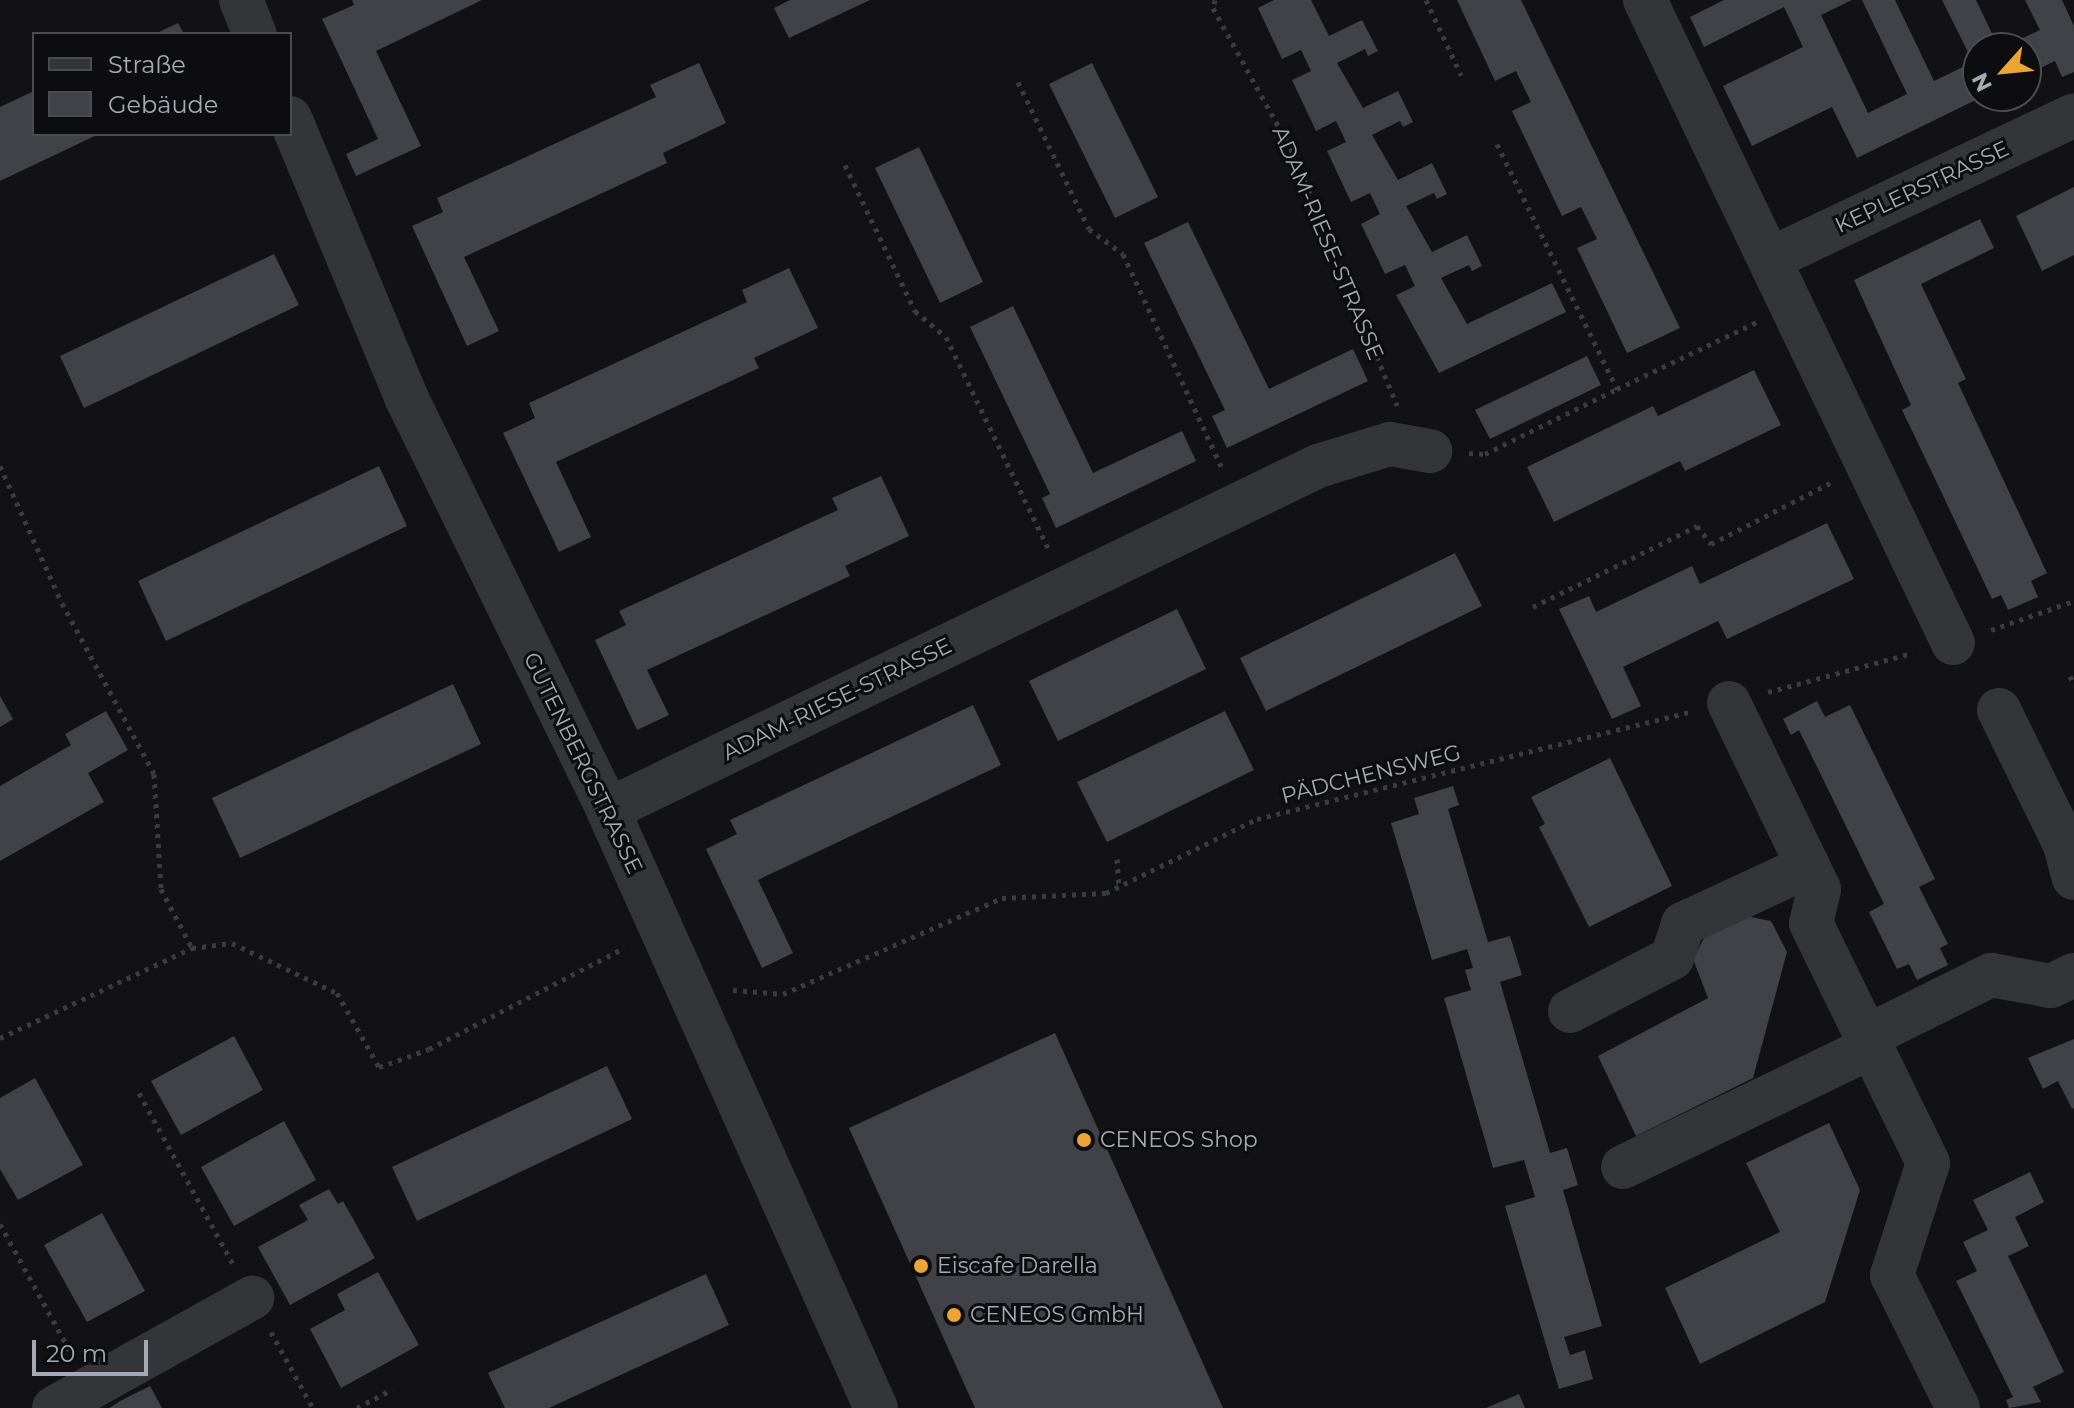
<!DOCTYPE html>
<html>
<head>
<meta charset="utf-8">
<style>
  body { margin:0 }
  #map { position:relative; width:2074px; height:1408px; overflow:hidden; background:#121214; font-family:Montserrat,sans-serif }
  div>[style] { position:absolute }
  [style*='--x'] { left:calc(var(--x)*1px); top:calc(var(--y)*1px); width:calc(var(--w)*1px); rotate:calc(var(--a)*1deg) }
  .building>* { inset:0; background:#414247 }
  .path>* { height:5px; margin-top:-2.5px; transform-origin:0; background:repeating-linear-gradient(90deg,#393c40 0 4px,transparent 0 10px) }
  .minor>* { height:44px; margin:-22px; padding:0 22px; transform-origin:22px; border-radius:22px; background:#333539 }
  .dots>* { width:22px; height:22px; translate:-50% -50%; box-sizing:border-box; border:4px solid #0d0d0f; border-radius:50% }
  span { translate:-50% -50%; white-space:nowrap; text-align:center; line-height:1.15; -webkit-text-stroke:6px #0d0d0f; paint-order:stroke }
  .street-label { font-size:22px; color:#a4aab4 }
  .poi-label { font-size:22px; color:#a4aab4 }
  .left { translate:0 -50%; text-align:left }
  .legend { position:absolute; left:32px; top:32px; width:260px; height:104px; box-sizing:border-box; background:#0d0d0f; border:2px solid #494c51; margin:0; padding:10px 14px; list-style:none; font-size:24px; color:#a4aab4 }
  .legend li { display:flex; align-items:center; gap:16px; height:40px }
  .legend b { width:40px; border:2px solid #494c51 }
  .north { position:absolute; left:1962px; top:32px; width:80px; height:80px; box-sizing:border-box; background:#0d0d0f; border:2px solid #494c51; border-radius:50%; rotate:243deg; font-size:22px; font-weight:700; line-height:32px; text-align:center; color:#a4aab4 }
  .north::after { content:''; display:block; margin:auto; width:28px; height:36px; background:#eca432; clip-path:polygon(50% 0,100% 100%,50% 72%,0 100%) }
  .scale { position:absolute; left:32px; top:1340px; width:116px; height:36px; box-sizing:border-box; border:4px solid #a4aab4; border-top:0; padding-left:10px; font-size:24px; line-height:28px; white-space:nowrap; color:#a4aab4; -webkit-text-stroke:6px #0d0d0f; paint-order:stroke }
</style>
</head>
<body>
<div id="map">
  <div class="building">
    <i style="clip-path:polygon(352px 0,482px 0,376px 51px,421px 146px,356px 176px,346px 154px,378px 139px,322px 19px,354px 5px)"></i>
    <i style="clip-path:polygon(790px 0,870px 0,789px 38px,774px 8px)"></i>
    <i style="clip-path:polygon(1274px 0,1311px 0,1329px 36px,1362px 20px,1378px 51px,1368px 56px,1365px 49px,1337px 63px,1363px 108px,1398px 91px,1413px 122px,1403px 127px,1400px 121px,1372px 135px,1398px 180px,1432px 163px,1447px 194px,1437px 199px,1434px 193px,1406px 206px,1432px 252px,1467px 235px,1482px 266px,1472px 271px,1469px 265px,1441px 278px,1467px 324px,1552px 283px,1566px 312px,1439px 373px,1396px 295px,1415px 286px,1405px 265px,1385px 274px,1361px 224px,1380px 214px,1370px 193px,1351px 202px,1327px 151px,1346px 142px,1336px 121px,1316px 131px,1292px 80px,1311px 71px,1301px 50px,1282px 59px,1258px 8px)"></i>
    <i style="clip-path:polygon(1457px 0,1521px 0,1680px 328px,1627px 353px,1577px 248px,1597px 239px,1581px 207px,1562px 216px,1512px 111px,1531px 102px,1516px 71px,1495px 81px)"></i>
    <i style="clip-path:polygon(1724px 0,1852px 0,1821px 15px,1868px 113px,1907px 94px,1862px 0,1895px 0,1934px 81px,1973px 62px,1942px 0,1976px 0,1999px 48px,1978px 48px,1978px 96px,1984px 96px,1857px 158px,1832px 107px,1752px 146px,1723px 86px,1803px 47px,1784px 7px,1704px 47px,1690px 17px)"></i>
    <i style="clip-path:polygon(2025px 0,2062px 0,2074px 26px,2074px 72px,2062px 77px,2055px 61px,2026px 75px,2026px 48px,2002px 48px,2040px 30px)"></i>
    <i style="clip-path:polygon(178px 23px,184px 34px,155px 34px)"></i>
    <i style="clip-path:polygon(699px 63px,726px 123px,663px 153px,667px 163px,464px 257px,499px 331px,467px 346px,412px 226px,443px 212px,437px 198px,656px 97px,650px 85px)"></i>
    <i style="clip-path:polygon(1092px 63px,1158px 197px,1115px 218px,1049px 84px)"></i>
    <i style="clip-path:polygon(34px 91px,34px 134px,99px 134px,0 181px,0 107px)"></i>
    <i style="clip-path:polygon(919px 147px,983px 282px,940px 303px,875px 168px)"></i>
    <i style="clip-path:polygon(2074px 187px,2074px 255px,2042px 271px,2016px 216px)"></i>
    <i style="clip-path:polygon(1980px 219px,1994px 248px,1921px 284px,1966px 379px,1958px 383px,2047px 573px,2031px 581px,2038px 597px,2008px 610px,2001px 595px,1992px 599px,1917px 441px,1902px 410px,1911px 405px,1854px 280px)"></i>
    <i style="clip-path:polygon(1188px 222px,1269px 389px,1353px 349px,1368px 381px,1227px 448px,1212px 416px,1225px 410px,1144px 243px)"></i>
    <i style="clip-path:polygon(274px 254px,299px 305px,84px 408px,60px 356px)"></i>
    <i style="clip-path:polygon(789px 268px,818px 328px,754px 358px,759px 368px,556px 462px,591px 537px,559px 552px,503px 433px,535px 418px,529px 403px,747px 302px,742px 290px)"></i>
    <i style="clip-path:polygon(1013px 306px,1093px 473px,1182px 431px,1196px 461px,1056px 528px,1042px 498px,1050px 494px,970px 327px)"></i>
    <i style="clip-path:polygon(1587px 356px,1601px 385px,1490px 439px,1475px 410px)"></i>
    <i style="clip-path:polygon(1754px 370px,1781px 425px,1685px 471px,1680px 461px,1554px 522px,1527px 467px,1653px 406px,1658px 416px)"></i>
    <i style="clip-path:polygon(379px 466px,407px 526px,166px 641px,138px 581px)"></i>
    <i style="clip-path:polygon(881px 476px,909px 536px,845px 566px,850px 576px,647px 670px,669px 715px,637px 730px,595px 640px,626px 625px,619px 611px,838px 510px,832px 498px)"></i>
    <i style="clip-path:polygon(1827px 523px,1854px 579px,1727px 639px,1718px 621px,1623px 667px,1641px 706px,1612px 719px,1559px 609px,1589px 596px,1596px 612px,1692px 566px,1700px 584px)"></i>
    <i style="clip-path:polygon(1455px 553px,1482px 606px,1266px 711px,1240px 658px)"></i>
    <i style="clip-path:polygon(1177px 609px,1206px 669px,1058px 741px,1029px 681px)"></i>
    <i style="clip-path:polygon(453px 684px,481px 744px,240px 858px,212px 798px)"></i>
    <i style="clip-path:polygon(0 696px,13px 719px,0 727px)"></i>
    <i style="clip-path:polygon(1817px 701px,1825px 717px,1850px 705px,1935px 879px,1919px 887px,1948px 944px,1940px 948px,1948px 965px,1917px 980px,1909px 964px,1897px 969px,1869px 912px,1884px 904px,1799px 730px,1791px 735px,1783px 719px)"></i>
    <i style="clip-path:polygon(973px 705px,1001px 765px,758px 880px,793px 953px,762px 968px,706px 849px,737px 834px,730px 820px)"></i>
    <i style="clip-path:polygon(106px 711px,128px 750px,88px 773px,104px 802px,0 861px,0 786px,71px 745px,65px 734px)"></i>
    <i style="clip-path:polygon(1225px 711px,1254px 770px,1107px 842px,1077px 782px)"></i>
    <i style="clip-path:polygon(1610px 758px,1672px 886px,1589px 927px,1539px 827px,1545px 824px,1531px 797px)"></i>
    <i style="clip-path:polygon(1453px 786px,1459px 805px,1448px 809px,1488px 942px,1510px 936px,1522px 975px,1500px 982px,1550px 1153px,1567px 1148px,1578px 1185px,1563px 1190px,1602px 1326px,1564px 1337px,1570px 1355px,1585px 1350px,1593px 1379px,1559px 1389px,1505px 1206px,1535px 1197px,1524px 1160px,1493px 1168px,1444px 998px,1471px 990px,1465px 970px,1473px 968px,1467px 949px,1432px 960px,1391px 823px,1419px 814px,1414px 798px)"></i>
    <i style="clip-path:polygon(1746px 916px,1771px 921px,1787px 952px,1753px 1078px,1636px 1136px,1598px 1056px,1708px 998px,1693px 959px,1704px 938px)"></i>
    <i style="clip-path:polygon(1055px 1033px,1223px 1408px,975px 1408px,849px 1128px)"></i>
    <i style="clip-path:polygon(234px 1036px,263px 1090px,181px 1135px,151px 1081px)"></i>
    <i style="clip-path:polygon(2074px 1039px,2074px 1108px,2072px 1109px,2058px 1081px,2043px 1089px,2028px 1058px)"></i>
    <i style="clip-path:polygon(607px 1066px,632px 1119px,417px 1221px,392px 1167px)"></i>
    <i style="clip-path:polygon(35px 1078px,83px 1165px,18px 1200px,0 1169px,0 1098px)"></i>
    <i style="clip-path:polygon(284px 1121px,316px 1180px,234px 1226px,201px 1167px)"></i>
    <i style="clip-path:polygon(1829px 1123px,1860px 1190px,1825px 1302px,1700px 1364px,1665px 1288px,1780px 1232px,1746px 1163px)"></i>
    <i style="clip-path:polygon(2030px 1172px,2044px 1202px,2015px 1217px,2029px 1246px,2008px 1256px,2064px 1372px,2033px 1387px,2041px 1402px,2009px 1408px,2006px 1400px,2013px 1397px,1956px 1281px,1977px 1271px,1963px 1242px,1988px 1230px,1973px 1200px)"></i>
    <i style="clip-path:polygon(329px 1189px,338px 1204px,343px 1201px,375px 1258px,290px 1305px,258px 1247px,308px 1220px,299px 1205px)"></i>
    <i style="clip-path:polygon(102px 1213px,145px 1291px,87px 1322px,44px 1245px)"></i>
    <i style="clip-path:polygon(378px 1272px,419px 1345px,341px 1388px,310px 1329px,345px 1310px,337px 1294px)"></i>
    <i style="clip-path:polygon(706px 1274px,729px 1325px,549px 1408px,505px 1408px,488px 1373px)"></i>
    <i style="clip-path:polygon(150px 1386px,162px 1408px,109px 1408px,122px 1400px)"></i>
    <i style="clip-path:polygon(1519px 1394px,1525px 1408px,1486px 1408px)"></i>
  </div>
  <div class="path">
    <i style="--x:1215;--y:0;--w:8;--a:104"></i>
    <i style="--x:1213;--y:8;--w:166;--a:61.1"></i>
    <i style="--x:1293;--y:153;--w:273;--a:67.6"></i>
    <i style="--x:1426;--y:0;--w:83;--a:65"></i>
    <i style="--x:1018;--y:82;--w:163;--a:64.2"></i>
    <i style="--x:1089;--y:229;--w:42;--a:36.3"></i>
    <i style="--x:1123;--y:254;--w:234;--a:65.2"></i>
    <i style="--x:1497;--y:144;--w:273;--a:63.9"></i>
    <i style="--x:1617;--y:389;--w:155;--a:-25.6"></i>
    <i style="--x:845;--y:165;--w:162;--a:64.4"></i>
    <i style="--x:915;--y:311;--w:40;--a:40"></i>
    <i style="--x:946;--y:337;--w:237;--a:64.2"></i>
    <i style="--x:1469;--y:453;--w:16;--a:4"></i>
    <i style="--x:1485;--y:454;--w:147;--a:-26.2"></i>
    <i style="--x:0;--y:466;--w:150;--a:65.7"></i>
    <i style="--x:62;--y:603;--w:194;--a:61.7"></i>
    <i style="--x:154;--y:774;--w:115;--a:86.5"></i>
    <i style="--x:161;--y:889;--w:67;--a:62.3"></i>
    <i style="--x:1533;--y:607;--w:183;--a:-26.3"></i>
    <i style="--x:1697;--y:526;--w:23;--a:52"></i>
    <i style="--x:1711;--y:544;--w:134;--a:-27.1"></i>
    <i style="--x:1991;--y:630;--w:88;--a:-19.3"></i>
    <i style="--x:2070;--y:676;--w:10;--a:66"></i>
    <i style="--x:1768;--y:692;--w:150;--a:-15.1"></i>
    <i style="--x:1117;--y:859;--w:27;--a:86"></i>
    <i style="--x:733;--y:990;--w:50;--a:4.6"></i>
    <i style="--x:783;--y:994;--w:239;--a:-23.7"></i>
    <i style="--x:1002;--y:898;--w:104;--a:-2.8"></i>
    <i style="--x:1106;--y:893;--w:168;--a:-26.1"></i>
    <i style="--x:1257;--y:819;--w:448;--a:-13.9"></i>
    <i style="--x:0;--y:1038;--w:212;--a:-25.1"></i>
    <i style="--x:192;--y:948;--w:40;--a:-7.1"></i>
    <i style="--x:232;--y:943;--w:116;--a:25.5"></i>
    <i style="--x:337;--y:993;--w:85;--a:60.4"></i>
    <i style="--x:379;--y:1067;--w:53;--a:-19.8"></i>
    <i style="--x:429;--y:1049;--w:220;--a:-27.4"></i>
    <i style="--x:139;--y:1093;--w:195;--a:61.2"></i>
    <i style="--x:0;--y:1224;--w:147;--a:61.2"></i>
    <i style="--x:271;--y:1332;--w:87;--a:61.1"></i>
    <i style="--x:357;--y:1408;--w:40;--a:-28"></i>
  </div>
  <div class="minor">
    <i style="--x:241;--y:0;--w:37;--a:68"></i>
    <i style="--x:1645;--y:0;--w:713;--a:64.41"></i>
    <i style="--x:290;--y:118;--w:302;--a:67.4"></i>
    <i style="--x:406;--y:397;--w:460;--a:63.9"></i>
    <i style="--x:608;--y:810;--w:655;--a:65.86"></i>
    <i style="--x:1770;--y:259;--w:336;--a:-25.3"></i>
    <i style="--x:1729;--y:703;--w:207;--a:64.2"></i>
    <i style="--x:1819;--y:889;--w:35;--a:103"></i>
    <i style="--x:1811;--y:923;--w:267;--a:64"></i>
    <i style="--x:1928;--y:1163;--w:118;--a:107.8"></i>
    <i style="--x:1892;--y:1275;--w:148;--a:63.6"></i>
    <i style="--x:1999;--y:710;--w:150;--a:63.9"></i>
    <i style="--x:2065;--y:845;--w:34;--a:75"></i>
    <i style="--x:608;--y:810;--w:789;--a:-25.85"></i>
    <i style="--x:1318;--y:466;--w:75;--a:-17"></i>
    <i style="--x:1390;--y:444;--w:41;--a:9.9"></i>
    <i style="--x:1570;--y:1011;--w:115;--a:-27.5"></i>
    <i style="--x:1672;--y:958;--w:36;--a:-72"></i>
    <i style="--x:1683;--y:924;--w:138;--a:-24.9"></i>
    <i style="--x:1866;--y:1037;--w:140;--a:-26.4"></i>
    <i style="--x:1991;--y:975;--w:61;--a:10.4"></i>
    <i style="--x:2051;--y:986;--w:25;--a:-26"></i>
    <i style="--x:1623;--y:1167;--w:276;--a:-25.8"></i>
    <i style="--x:54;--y:1408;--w:227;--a:-29.1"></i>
  </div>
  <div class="dots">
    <i style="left:1084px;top:1140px;background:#eca432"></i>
    <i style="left:921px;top:1266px;background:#eca432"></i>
    <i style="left:954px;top:1315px;background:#eca432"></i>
  </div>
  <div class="street-label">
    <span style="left:1922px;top:187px;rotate:-25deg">KEPLERSTRASSE</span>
    <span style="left:1328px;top:243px;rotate:67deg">ADAM-RIESE-STRASSE</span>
    <span style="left:837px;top:699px;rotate:-26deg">ADAM-RIESE-STRASSE</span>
    <span style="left:583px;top:763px;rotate:64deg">GUTENBERGSTRASSE</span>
    <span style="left:1371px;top:774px;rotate:-14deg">PÄDCHENSWEG</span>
  </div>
  <div class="poi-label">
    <span class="left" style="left:1100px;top:1140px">CENEOS Shop</span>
    <span class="left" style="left:937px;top:1266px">Eiscafe Darella</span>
    <span class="left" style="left:970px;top:1315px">CENEOS GmbH</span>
  </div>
  <ul class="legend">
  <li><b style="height:10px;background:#333539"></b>Straße</li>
  <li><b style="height:22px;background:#414247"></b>Gebäude</li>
  </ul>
  <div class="north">N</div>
  <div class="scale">20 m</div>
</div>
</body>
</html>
